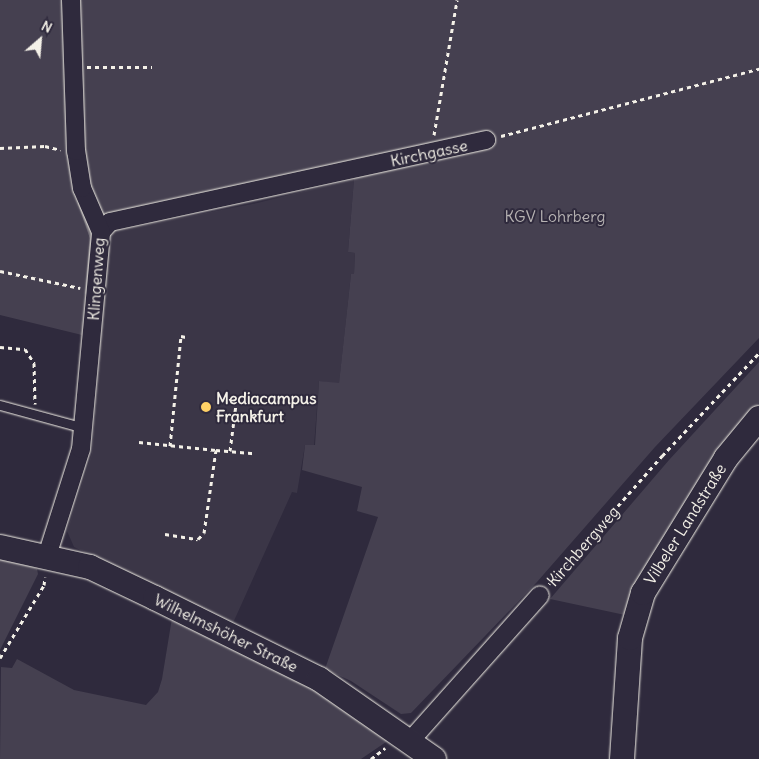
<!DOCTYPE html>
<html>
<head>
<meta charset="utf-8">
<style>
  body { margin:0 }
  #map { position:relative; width:759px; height:759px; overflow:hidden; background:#2f2a3d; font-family:Delius,sans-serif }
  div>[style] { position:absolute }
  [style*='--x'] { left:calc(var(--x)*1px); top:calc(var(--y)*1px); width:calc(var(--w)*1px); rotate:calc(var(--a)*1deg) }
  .built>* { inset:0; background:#3b3647 }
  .green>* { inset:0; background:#454050 }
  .stream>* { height:5px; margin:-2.5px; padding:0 2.5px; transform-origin:2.5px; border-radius:2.5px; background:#6a6670 }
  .path>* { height:3px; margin-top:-1.5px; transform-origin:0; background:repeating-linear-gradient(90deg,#f4f1e8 0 4px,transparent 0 8px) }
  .roads { filter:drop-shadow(0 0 1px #f4f1e8) drop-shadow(0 0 1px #f4f1e8) }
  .service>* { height:9px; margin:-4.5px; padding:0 4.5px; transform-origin:4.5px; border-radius:4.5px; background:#2f2a3d }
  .minor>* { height:18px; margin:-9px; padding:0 9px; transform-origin:9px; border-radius:9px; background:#2f2a3d }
  .secondary>* { height:24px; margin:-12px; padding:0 12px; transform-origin:12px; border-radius:12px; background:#2f2a3d }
  .dots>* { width:14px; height:14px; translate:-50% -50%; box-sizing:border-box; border:2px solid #2f2a3d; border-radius:50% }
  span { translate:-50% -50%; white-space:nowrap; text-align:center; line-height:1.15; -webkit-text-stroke:4px #2f2a3d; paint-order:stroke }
  .street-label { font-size:16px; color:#f4f1e8 }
  .park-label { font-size:16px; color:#b7b3b3 }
  .poi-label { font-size:16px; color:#f4f1e8; font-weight:700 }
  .left { translate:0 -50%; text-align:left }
  .north { position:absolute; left:15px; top:15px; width:50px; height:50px; -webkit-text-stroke:4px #2f2a3d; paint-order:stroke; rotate:27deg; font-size:14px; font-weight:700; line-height:20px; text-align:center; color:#f4f1e8 }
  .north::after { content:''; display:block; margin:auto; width:18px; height:22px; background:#f4f1e8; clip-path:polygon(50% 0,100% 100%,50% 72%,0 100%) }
</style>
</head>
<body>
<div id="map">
  <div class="built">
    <i style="clip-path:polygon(354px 179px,348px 252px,355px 253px,354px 274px,351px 274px,339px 384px,319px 381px,314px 446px,305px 445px,297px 493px,292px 492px,233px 623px,74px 547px,67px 531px,92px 453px,107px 247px,114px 231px,257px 203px)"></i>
  </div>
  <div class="green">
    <i style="clip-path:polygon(0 0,759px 0,759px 338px,655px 447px,537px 582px,411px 713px,401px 714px,351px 681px,325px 669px,378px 517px,357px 511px,362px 487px,302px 470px,305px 445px,315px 445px,319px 381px,339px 383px,351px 274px,354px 274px,355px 253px,348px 252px,354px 179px,344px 165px,97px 216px,82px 335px,0 315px)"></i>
    <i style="clip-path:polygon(759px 362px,759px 403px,748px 414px,625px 615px,550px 599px,669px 460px)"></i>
    <i style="clip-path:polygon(0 559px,29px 565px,37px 569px,38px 574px,0 650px)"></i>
    <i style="clip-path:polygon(172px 618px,314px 686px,389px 740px,361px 759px,0 759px,1px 667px,12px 668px,17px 659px,74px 690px,146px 705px,158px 692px,162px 679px)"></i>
  </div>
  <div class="stream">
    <i style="--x:80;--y:203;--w:36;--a:71"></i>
    <i style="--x:92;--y:237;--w:55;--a:95.2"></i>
  </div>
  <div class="path">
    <i style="--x:87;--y:67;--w:65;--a:0"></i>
    <i style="--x:434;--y:135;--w:137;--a:-80.3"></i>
    <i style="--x:501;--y:136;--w:267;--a:-14.6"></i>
    <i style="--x:0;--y:148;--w:45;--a:-2.5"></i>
    <i style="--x:45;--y:146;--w:16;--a:14"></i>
    <i style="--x:0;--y:271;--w:82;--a:12"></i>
    <i style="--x:0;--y:347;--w:25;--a:5"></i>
    <i style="--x:25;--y:349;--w:17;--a:57"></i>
    <i style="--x:34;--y:363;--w:41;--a:88.6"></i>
    <i style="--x:139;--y:442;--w:77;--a:5.9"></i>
    <i style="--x:170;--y:446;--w:111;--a:-84.3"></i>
    <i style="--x:181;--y:336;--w:5;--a:11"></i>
    <i style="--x:230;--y:451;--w:55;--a:-82.7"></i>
    <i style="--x:165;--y:534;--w:33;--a:9"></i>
    <i style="--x:198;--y:539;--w:8;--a:-45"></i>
    <i style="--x:204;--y:533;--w:84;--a:-81.8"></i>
    <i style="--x:216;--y:450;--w:38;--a:5"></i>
    <i style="--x:549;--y:584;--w:171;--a:-48.6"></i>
    <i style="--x:662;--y:456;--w:141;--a:-46.7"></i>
    <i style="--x:0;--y:658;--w:85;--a:-58.9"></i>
    <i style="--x:44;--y:585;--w:8;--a:-83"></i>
    <i style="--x:371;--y:759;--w:18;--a:-38"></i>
  </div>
  <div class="roads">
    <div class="service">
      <i style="--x:0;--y:405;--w:87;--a:15.3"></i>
    </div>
    <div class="minor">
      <i style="--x:101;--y:232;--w:13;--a:-48"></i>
      <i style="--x:110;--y:222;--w:385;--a:-12.3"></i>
      <i style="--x:47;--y:556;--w:112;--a:-72.4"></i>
      <i style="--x:81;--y:449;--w:218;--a:-84.7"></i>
      <i style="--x:101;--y:232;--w:48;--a:-113.4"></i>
      <i style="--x:82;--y:188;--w:37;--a:-99"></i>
      <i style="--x:76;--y:151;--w:151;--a:-91.9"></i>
      <i style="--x:410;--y:741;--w:195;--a:-48.3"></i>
    </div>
    <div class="secondary">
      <i style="--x:0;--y:547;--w:92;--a:12.5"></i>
      <i style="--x:90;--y:567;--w:72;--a:25.5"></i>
      <i style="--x:155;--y:598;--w:183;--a:26.3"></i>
      <i style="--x:319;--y:679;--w:140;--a:34.8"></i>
      <i style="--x:622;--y:759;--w:121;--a:-86.2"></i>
      <i style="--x:630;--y:638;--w:47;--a:-73.9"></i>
      <i style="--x:643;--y:593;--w:158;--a:-58.4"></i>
      <i style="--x:726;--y:458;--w:52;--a:-50.5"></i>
    </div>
  </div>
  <div class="dots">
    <i style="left:206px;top:407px;background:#ffd166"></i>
  </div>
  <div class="street-label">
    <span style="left:429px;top:153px;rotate:-12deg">Kirchgasse</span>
    <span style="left:96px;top:279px;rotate:-86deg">Klingenweg</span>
    <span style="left:685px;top:524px;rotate:-58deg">Vilbeler Landstraße</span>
    <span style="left:583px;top:546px;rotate:-49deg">Kirchbergweg</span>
    <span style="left:226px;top:633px;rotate:26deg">Wilhelmshöher Straße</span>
  </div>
  <div class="park-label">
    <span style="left:555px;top:216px">KGV Lohrberg</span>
  </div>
  <div class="poi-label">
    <span class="left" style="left:216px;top:407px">Mediacampus<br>Frankfurt</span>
  </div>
  <div class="north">N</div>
</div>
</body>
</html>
